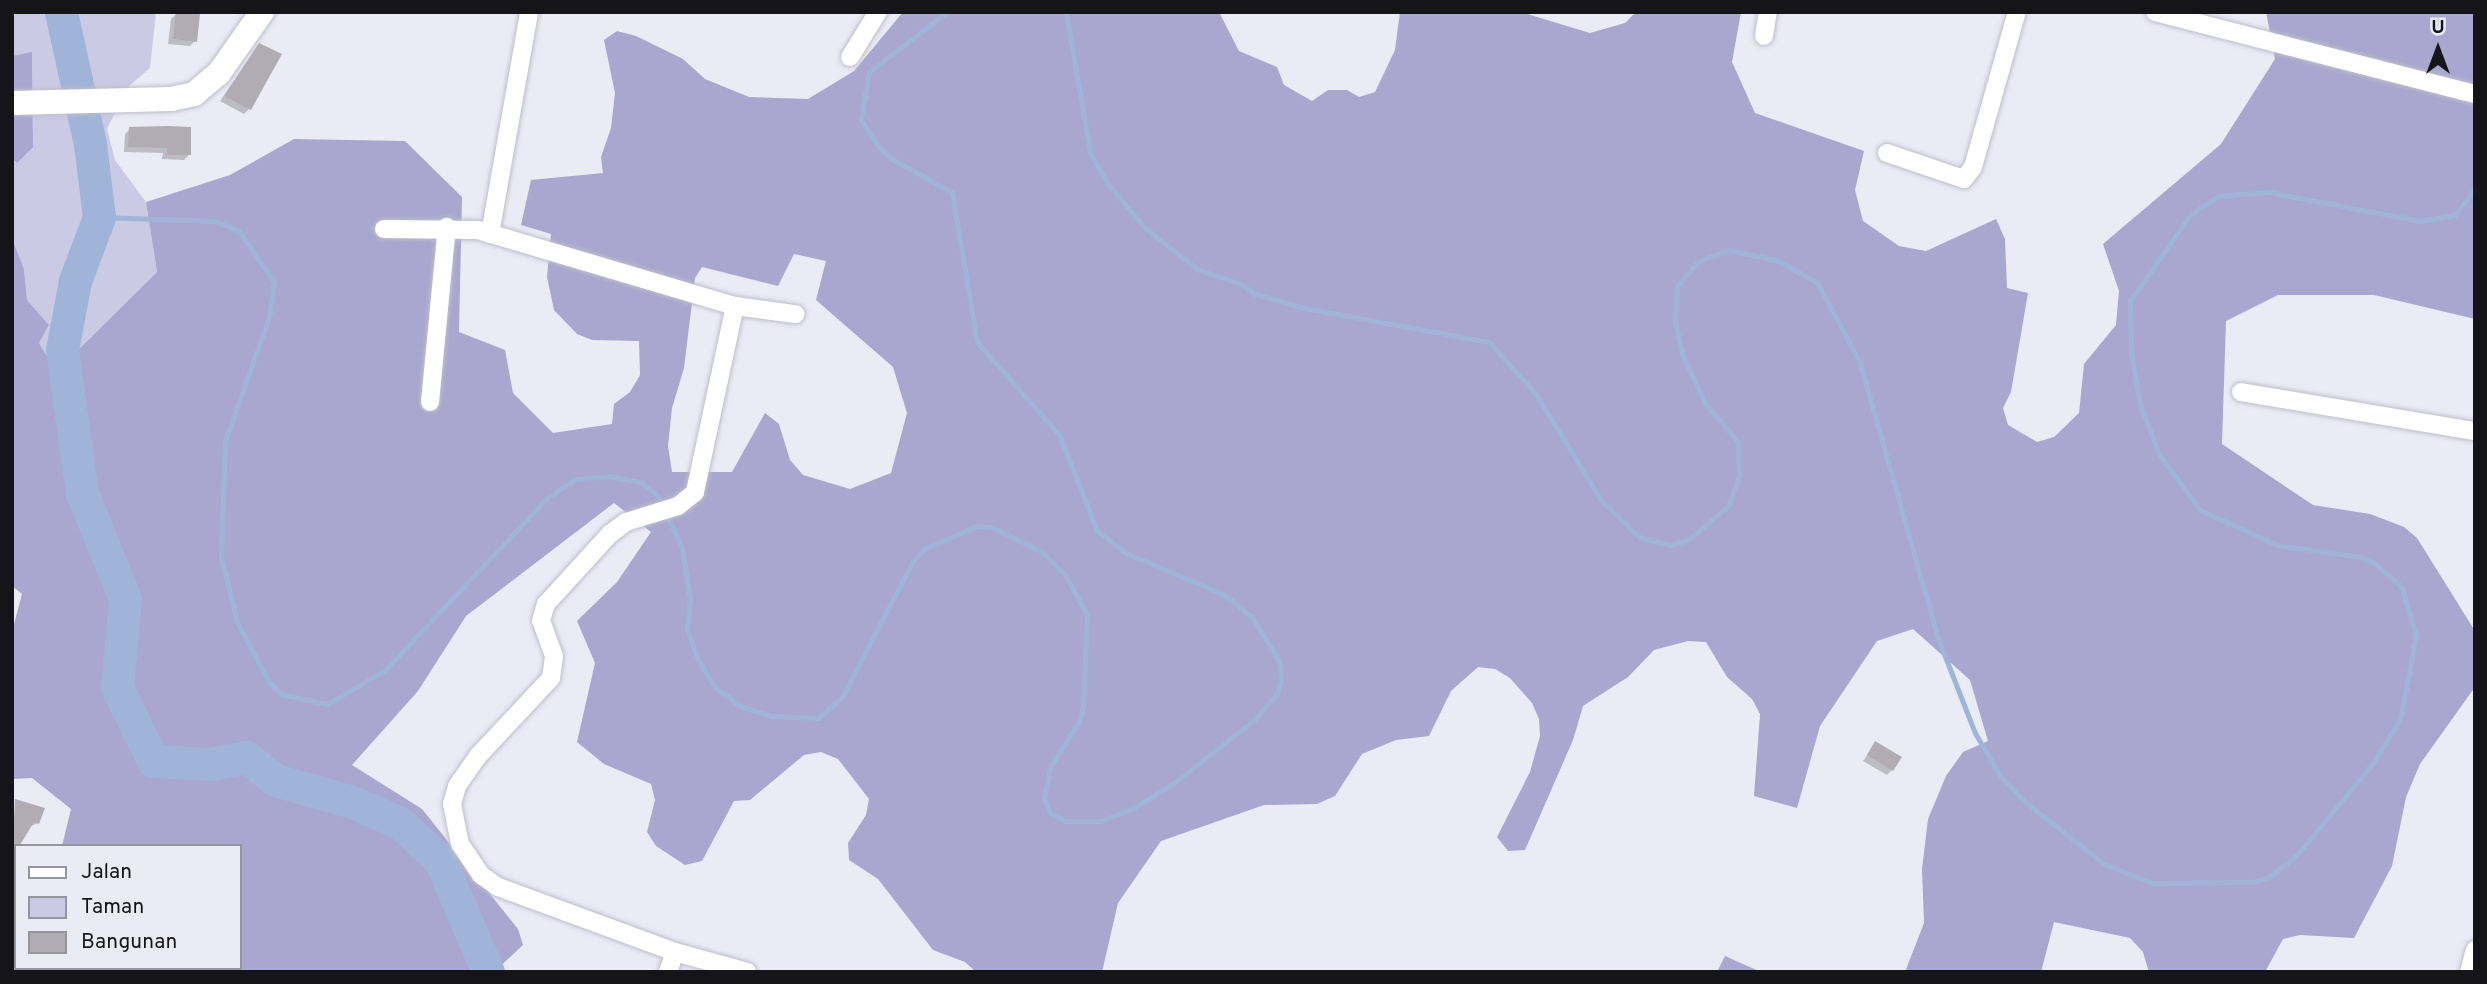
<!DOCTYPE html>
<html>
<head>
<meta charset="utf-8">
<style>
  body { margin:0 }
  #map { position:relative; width:2487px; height:984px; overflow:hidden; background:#ebebf6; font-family:Overpass,sans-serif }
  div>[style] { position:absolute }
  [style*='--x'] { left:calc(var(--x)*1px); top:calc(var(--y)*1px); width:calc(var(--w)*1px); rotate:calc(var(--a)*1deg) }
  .green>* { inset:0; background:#cbcae4 }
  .forest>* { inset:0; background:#a9a6d0 }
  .shadow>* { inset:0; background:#0003 }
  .stream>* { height:5px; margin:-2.5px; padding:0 2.5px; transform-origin:2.5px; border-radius:2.5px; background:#a0b4da }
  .river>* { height:33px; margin:-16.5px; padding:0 16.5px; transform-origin:16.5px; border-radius:16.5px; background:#a0b4da }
  .building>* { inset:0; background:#b1abb4 }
  .roads { filter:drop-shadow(0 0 2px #bebec9) drop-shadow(0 0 2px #bebec9) }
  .minor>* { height:18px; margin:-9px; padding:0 9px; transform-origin:9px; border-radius:9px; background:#fff }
  .secondary>* { height:24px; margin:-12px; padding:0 12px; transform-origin:12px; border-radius:12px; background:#fff }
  span { translate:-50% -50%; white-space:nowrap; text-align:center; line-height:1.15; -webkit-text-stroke:5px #ebebf6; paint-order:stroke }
  .frame { position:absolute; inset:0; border:14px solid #151519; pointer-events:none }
  .legend { position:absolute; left:14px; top:844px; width:228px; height:126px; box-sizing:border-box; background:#ebebf6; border:2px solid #95959e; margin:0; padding:9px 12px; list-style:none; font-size:21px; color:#151519 }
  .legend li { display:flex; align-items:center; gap:14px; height:35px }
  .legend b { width:35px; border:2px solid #95959e }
  .north { position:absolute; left:2403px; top:14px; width:70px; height:70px; -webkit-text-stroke:5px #ebebf6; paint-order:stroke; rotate:0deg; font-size:19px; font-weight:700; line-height:28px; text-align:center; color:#151519 }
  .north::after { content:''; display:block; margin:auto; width:24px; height:32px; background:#151519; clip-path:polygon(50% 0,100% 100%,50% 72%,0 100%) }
</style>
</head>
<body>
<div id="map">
  <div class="green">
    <i style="clip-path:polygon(12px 12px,156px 12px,150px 68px,128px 87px,107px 129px,115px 160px,146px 202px,157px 272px,69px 359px,48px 358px,39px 343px,49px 325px,27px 300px,24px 269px,12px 238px,12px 158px,17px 162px,33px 128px,32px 53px,12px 56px)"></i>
  </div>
  <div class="forest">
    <i style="clip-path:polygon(evenodd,903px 12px,1219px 12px,1239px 51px,1277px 67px,1284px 85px,1312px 101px,1328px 90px,1347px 90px,1359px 97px,1375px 92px,1395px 50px,1400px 12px,1521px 12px,1590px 33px,1625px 23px,1636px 12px,1741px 12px,1732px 62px,1755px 113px,1864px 151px,1855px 190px,1863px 221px,1899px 246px,1926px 251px,1996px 219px,2005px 239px,2007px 288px,2028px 293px,2011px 392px,2003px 408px,2008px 425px,2037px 442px,2054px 437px,2079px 413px,2084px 364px,2116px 325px,2119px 291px,2103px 244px,2221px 144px,2275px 59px,2266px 12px,2475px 12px,2475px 319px,2374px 295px,2278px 295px,2226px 321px,2222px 444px,2313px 505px,2370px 514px,2404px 527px,2417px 538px,2475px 631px,2475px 687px,2420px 764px,2406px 797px,2392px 866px,2354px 938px,2300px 935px,2283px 939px,2265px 972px,2149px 972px,2143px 952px,2130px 938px,2054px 922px,2041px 972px,1905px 972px,1924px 923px,1922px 869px,1928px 819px,1946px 776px,1963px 752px,1988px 741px,1970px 680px,1913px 629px,1877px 641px,1820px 726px,1797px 808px,1754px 796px,1760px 714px,1752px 699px,1727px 677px,1706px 642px,1688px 641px,1654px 650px,1628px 677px,1583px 706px,1573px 740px,1525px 850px,1508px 851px,1497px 837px,1530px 772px,1540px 736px,1539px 719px,1532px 703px,1510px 678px,1495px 669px,1478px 667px,1451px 691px,1429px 736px,1396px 740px,1362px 754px,1335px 796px,1317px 804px,1264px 805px,1161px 841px,1118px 903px,1102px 972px,976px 972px,965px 962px,933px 950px,878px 879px,849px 860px,848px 843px,866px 815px,869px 799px,838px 759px,821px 752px,804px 755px,750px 800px,734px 801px,702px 861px,685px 865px,656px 846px,647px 832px,655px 800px,651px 784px,604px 764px,577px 742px,595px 663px,577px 621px,617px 582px,651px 532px,614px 503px,466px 616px,418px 691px,352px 765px,422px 809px,518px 929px,523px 945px,494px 972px,26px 972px,240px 968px,240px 846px,62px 846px,71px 809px,32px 778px,12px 779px,12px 632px,22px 594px,12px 586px,12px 238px,24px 269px,27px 300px,49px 325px,39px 343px,48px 358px,69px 359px,157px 272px,146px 202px,230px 175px,294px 139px,405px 141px,462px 197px,459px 332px,505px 350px,513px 393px,553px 433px,612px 424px,614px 404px,630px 392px,640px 375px,639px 341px,592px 340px,577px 334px,554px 310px,547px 277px,551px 234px,521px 225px,531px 180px,603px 173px,601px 157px,611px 128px,615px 93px,604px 40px,617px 31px,636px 36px,683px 59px,705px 79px,749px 97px,808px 99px,854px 71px,903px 12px,794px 254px,826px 261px,816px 300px,893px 367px,907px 413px,891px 473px,850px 489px,803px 475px,790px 460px,779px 424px,765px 413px,732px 472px,672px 472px,668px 446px,672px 408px,684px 368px,695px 278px,702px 267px,778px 286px,794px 254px)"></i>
    <i style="clip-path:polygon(32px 52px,33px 147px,17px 163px,12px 158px,12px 56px)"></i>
    <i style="clip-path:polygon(1725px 956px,1761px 972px,1717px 972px)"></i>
  </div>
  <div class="shadow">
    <i style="clip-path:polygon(176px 14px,195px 41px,190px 46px,168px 44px,171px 19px)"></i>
    <i style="clip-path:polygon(259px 45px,249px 109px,244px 114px,220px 101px)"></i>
    <i style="clip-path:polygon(130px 129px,189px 155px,184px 160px,162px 159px,163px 153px,124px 152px,125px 134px)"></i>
    <i style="clip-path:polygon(1875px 744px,1892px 770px,1887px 775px,1863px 761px)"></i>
    <i style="clip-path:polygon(16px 801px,38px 823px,29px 827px,12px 852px)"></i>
  </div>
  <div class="stream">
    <i style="--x:1066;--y:12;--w:143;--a:80.3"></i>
    <i style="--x:1090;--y:153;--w:34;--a:60"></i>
    <i style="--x:1107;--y:183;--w:57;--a:49.9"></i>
    <i style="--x:1144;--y:227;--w:68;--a:38.4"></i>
    <i style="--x:1197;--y:269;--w:46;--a:18.8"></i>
    <i style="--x:1241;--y:284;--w:17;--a:36"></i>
    <i style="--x:1255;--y:294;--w:51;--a:15.9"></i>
    <i style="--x:1304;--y:308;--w:188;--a:10.4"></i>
    <i style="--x:1489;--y:342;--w:70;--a:47.9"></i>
    <i style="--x:1536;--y:394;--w:124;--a:58.5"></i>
    <i style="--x:1601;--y:500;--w:53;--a:44.2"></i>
    <i style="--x:1639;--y:537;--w:32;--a:14"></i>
    <i style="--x:1670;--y:545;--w:19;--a:-16"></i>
    <i style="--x:1688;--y:540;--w:52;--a:-40.4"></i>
    <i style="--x:1728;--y:506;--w:33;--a:-70"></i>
    <i style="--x:1739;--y:475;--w:33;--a:-92"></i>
    <i style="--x:1738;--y:442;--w:51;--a:-130.2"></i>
    <i style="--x:1705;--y:403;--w:54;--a:-115.1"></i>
    <i style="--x:1682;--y:354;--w:34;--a:-102"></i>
    <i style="--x:1675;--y:321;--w:35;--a:-87"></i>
    <i style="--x:1677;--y:286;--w:33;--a:-49"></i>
    <i style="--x:1699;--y:261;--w:31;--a:-21"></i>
    <i style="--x:1728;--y:250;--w:49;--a:11.8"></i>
    <i style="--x:1776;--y:260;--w:47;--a:28.2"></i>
    <i style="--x:1817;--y:282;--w:92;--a:62"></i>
    <i style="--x:1860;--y:363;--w:284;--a:74.2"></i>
    <i style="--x:1937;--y:636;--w:104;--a:68.6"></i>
    <i style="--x:1975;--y:733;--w:51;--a:59.4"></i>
    <i style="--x:2001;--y:777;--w:33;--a:46"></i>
    <i style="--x:2024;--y:801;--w:102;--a:38.2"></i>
    <i style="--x:2104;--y:864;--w:52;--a:21.6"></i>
    <i style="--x:2152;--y:883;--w:101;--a:-0.6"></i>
    <i style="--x:2253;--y:882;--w:17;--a:-17"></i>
    <i style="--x:2269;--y:877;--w:34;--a:-38"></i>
    <i style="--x:2296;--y:856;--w:119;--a:-50.4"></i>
    <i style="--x:2372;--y:764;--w:53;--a:-58.1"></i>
    <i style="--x:2400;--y:719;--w:85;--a:-79.1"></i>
    <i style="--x:2416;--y:636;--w:51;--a:-105.9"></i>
    <i style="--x:2402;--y:587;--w:35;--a:-139"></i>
    <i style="--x:2376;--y:564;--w:17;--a:-155"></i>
    <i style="--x:2361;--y:557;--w:85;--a:-171.9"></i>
    <i style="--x:2277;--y:545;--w:85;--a:-155.6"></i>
    <i style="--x:2200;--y:510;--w:69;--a:-126.2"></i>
    <i style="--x:2159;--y:454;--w:53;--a:-110.8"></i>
    <i style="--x:2140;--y:404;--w:52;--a:-100"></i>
    <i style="--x:2131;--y:353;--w:52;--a:-91.1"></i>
    <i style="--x:2130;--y:301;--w:105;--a:-55.1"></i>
    <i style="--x:2190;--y:215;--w:34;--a:-34"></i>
    <i style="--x:2218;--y:196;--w:50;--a:-4.6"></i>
    <i style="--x:2268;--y:192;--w:155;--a:10.8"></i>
    <i style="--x:2420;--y:221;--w:36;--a:-10"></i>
    <i style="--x:2455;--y:215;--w:34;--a:-53"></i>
    <i style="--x:99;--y:217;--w:116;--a:2"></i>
    <i style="--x:215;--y:221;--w:26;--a:23"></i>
    <i style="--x:239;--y:231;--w:62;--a:55.5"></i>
    <i style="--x:274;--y:282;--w:35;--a:98"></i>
    <i style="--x:269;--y:317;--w:132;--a:109.5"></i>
    <i style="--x:225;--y:441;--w:115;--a:92"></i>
    <i style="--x:221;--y:556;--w:68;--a:76.4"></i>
    <i style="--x:237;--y:622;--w:68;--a:61.9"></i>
    <i style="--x:269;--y:682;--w:17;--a:45"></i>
    <i style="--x:281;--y:694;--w:47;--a:12.3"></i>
    <i style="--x:327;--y:704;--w:67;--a:-30.4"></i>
    <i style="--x:385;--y:670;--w:238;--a:-46.7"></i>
    <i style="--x:548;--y:497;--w:33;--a:-33"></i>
    <i style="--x:576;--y:479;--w:33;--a:-5"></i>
    <i style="--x:609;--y:476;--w:33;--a:11"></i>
    <i style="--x:641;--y:482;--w:22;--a:39"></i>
    <i style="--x:658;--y:496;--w:57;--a:65.2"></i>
    <i style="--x:682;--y:548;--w:51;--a:80.9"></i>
    <i style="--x:690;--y:598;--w:31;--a:96"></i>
    <i style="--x:687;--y:629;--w:33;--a:70"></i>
    <i style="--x:698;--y:660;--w:32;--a:58"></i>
    <i style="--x:715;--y:687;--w:31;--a:37"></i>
    <i style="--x:740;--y:706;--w:33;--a:18"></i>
    <i style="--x:771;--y:716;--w:47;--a:2.4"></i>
    <i style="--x:818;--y:718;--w:32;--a:-41"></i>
    <i style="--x:842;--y:697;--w:153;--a:-62.4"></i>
    <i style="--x:913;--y:561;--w:16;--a:-47"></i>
    <i style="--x:924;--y:549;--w:58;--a:-23.5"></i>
    <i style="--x:977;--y:526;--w:15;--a:4"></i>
    <i style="--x:992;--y:527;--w:55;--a:26.1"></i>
    <i style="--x:1041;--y:551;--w:34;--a:45"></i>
    <i style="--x:1065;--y:575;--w:46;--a:61.2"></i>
    <i style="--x:1087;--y:615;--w:91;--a:92.5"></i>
    <i style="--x:1083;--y:706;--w:16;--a:104"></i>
    <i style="--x:1079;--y:722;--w:51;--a:123.1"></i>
    <i style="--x:1051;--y:765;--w:34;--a:102"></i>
    <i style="--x:1044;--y:798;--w:16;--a:68"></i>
    <i style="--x:1050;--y:813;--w:17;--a:28"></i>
    <i style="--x:1065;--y:821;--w:35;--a:0"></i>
    <i style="--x:1100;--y:821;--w:34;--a:-21"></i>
    <i style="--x:1132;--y:809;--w:49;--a:-31.8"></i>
    <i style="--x:1174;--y:783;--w:103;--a:-38.3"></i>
    <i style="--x:1255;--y:719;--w:33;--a:-49"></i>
    <i style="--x:1277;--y:694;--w:16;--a:-76"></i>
    <i style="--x:1281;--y:678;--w:17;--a:-97"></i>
    <i style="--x:1279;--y:661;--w:52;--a:-121.5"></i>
    <i style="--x:1252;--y:617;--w:35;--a:-141"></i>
    <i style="--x:1225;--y:595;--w:108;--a:-157"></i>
    <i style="--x:1126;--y:553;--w:36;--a:-143"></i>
    <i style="--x:1097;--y:531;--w:102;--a:-111.3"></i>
    <i style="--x:1060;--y:436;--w:125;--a:-131.4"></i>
    <i style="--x:977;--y:342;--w:152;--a:-99.5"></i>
    <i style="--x:952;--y:192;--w:68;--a:-151.2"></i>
    <i style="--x:892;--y:159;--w:18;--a:-137"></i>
    <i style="--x:879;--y:147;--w:33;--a:-123"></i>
    <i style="--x:861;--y:119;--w:48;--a:-80.3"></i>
    <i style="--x:869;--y:72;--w:98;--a:-37.6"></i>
  </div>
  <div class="river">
    <i style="--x:61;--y:12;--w:135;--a:77.6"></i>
    <i style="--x:90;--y:144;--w:74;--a:83"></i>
    <i style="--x:99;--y:217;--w:68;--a:110.6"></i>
    <i style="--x:75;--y:281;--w:70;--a:100.7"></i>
    <i style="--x:62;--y:350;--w:144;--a:82"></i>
    <i style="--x:82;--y:493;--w:114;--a:67.9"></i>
    <i style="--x:125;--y:599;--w:88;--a:95.2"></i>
    <i style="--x:117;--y:687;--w:82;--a:64.1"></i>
    <i style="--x:153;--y:761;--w:59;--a:2.9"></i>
    <i style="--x:212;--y:764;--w:35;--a:-12"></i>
    <i style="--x:246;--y:757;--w:37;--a:38"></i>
    <i style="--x:275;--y:780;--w:81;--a:15.8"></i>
    <i style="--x:353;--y:802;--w:51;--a:24.1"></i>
    <i style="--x:400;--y:823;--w:54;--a:42.8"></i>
    <i style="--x:440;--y:860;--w:122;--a:66.8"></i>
    <i style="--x:191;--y:968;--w:8;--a:30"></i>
    <i style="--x:92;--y:972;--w:9;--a:-27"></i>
  </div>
  <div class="building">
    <i style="clip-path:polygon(176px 12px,200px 14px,197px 42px,173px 39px)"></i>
    <i style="clip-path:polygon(259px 43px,282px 54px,251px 110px,224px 96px)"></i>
    <i style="clip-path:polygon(168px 126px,191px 127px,191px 155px,167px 155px,167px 148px,128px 147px,129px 127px)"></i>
    <i style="clip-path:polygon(1875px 741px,1902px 757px,1893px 771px,1867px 755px)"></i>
    <i style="clip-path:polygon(15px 799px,45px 808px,39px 824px,34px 822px,12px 858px)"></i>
  </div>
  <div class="roads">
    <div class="minor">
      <i style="--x:2155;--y:12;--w:330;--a:14.4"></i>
      <i style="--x:1764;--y:36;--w:24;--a:-81"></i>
      <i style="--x:850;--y:57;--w:53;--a:-58.1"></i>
      <i style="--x:1887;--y:153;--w:81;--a:18.7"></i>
      <i style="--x:1964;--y:179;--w:15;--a:-53"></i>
      <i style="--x:1973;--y:167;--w:161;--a:-74.2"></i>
      <i style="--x:384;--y:229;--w:94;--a:0.6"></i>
      <i style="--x:478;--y:230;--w:268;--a:16.5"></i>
      <i style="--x:735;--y:306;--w:61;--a:7.6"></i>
      <i style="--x:490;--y:234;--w:225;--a:-80"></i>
      <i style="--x:2241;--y:392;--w:237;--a:9.5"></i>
      <i style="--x:430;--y:402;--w:176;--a:-84.5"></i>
      <i style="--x:675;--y:952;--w:75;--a:15.5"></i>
      <i style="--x:668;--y:972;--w:21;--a:-71"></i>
      <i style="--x:675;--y:952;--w:189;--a:-159.8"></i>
      <i style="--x:498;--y:887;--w:21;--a:-145"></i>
      <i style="--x:481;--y:875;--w:37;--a:-124"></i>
      <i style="--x:460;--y:844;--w:41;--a:-101.3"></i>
      <i style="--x:452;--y:804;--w:19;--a:-74"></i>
      <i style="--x:457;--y:786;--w:37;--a:-55"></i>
      <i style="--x:478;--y:756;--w:107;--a:-46.9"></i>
      <i style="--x:551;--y:678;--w:22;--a:-82"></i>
      <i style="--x:554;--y:656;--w:37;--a:-110"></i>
      <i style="--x:541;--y:621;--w:18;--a:-74"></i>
      <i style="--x:546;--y:604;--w:95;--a:-47.6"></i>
      <i style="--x:610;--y:534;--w:20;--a:-37"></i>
      <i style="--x:626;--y:522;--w:54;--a:-17.1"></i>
      <i style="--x:678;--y:506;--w:22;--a:-39"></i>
      <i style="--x:695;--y:492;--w:190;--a:-77.9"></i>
      <i style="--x:2469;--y:972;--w:23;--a:-75"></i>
    </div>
    <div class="secondary">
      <i style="--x:12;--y:103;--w:159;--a:-1.4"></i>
      <i style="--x:171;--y:99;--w:24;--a:-12"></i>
      <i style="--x:194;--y:94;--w:33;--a:-40"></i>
      <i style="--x:219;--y:73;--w:75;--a:-54.8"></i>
    </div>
  </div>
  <div class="frame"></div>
  <ul class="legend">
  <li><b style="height:9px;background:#fff"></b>Jalan</li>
  <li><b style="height:19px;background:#cbcae4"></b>Taman</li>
  <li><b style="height:19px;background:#b1abb4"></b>Bangunan</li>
  </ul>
  <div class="north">U</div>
</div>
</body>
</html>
